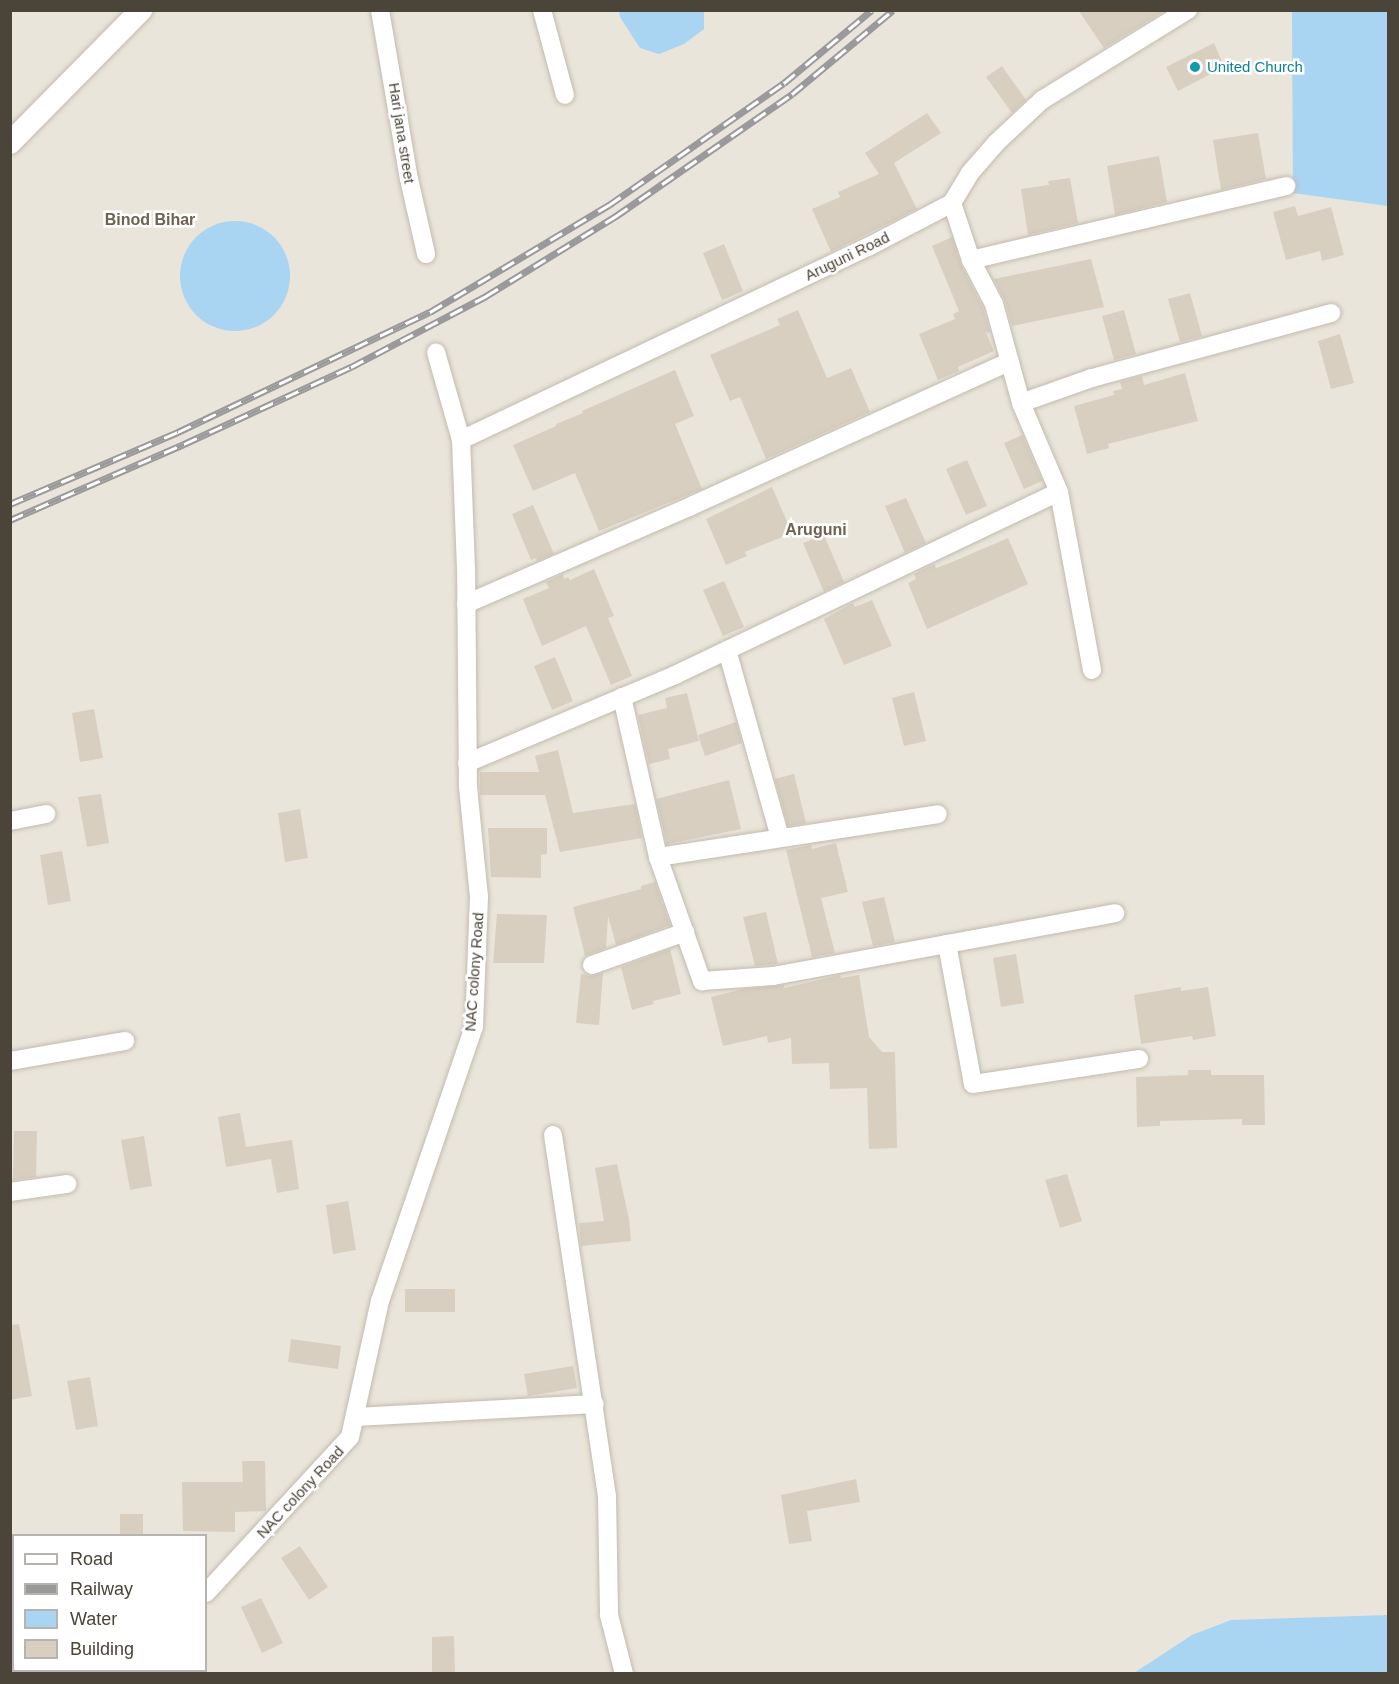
<!DOCTYPE html>
<html>
<head>
<meta charset="utf-8">
<style>
  body { margin:0 }
  #map { position:relative; width:1399px; height:1684px; overflow:hidden; background:#f6f3ec; font-family:Arial,sans-serif }
  div>[style] { position:absolute }
  [style*='--x'] { left:calc(var(--x)*1px); top:calc(var(--y)*1px); width:calc(var(--w)*1px); rotate:calc(var(--a)*1deg) }
  .residential>* { inset:0; background:#eae5da }
  .water>* { inset:0; background:#a9d4f2 }
  .round { border-radius:50% }
  .building>* { inset:0; background:#d8cfc1 }
  .roads { filter:drop-shadow(0 0 2px #c2bbae) drop-shadow(0 0 2px #c2bbae) }
  .minor>* { height:18px; margin:-9px; padding:0 9px; transform-origin:9px; border-radius:9px; background:#fff }
  .tertiary>* { height:22px; margin:-11px; padding:0 11px; transform-origin:11px; border-radius:11px; background:#fff }
  .rail>* { height:7px; margin-top:-3.5px; transform-origin:0; background:repeating-linear-gradient(90deg,#fff 0 14px,#9a9a9a 0 28px); box-sizing:border-box; border-block:2px solid #9a9a9a }
  .dots>* { width:16px; height:16px; translate:-50% -50%; box-sizing:border-box; border:3px solid #fff; border-radius:50% }
  span { translate:-50% -50%; white-space:nowrap; text-align:center; line-height:1.15; -webkit-text-stroke:5px #fff; paint-order:stroke }
  .culture-label { font-size:15px; color:#0d838f }
  .left { translate:0 -50%; text-align:left }
  .street-label { font-size:15px; color:#4b4439 }
  .neighbourhood-label { font-size:16px; color:#6e6250; font-weight:700 }
  .frame { position:absolute; inset:0; border:12px solid #4b4439; pointer-events:none }
  .legend { position:absolute; left:12px; top:1534px; width:195px; height:138px; box-sizing:border-box; background:#fff; border:2px solid #b7b4b0; margin:0; padding:8px 10px; list-style:none; font-size:18px; color:#4b4439 }
  .legend li { display:flex; align-items:center; gap:12px; height:30px }
  .legend b { width:30px; border:2px solid #b7b4b0 }
</style>
</head>
<body>
<div id="map">
  <div class="residential">
    <i style="clip-path:polygon(evenodd,11px 11px,1388px 11px,1388px 1673px,11px 1674px,11px 11px,14px 1536px,206px 1536px,206px 1670px,14px 1670px,14px 1536px)"></i>
  </div>
  <div class="water">
    <i style="clip-path:polygon(619px 11px,704px 11px,704px 29px,684px 44px,659px 54px,640px 48px,620px 17px)"></i>
    <i style="clip-path:polygon(1292px 11px,1388px 11px,1388px 206px,1293px 193px)"></i>
    <i class="round" style="left:180px;top:221px;width:110px;height:110px"></i>
    <i style="clip-path:polygon(1388px 1615px,1388px 1673px,1134px 1673px,1192px 1635px,1231px 1620px)"></i>
  </div>
  <div class="building">
    <i style="clip-path:polygon(1078px 10px,1166px 10px,1104px 48px)"></i>
    <i style="clip-path:polygon(1214px 43px,1224px 67px,1178px 91px,1166px 67px)"></i>
    <i style="clip-path:polygon(1002px 66px,1026px 100px,1012px 113px,986px 77px)"></i>
    <i style="clip-path:polygon(927px 113px,941px 133px,894px 163px,917px 209px,831px 252px,812px 209px,840px 197px,838px 192px,879px 174px,865px 153px)"></i>
    <i style="clip-path:polygon(1258px 133px,1266px 179px,1221px 190px,1213px 140px)"></i>
    <i style="clip-path:polygon(1159px 156px,1167px 202px,1115px 215px,1107px 166px)"></i>
    <i style="clip-path:polygon(1070px 178px,1078px 223px,1028px 235px,1021px 189px,1049px 185px,1048px 181px)"></i>
    <i style="clip-path:polygon(1295px 206px,1298px 216px,1331px 207px,1344px 255px,1322px 261px,1320px 251px,1286px 260px,1273px 212px)"></i>
    <i style="clip-path:polygon(952px 237px,961px 265px,983px 308px,990px 332px,986px 333px,994px 351px,958px 367px,959px 371px,938px 380px,919px 334px,955px 319px,953px 314px,959px 311px,932px 246px)"></i>
    <i style="clip-path:polygon(724px 244px,743px 291px,722px 300px,703px 253px)"></i>
    <i style="clip-path:polygon(1091px 259px,1104px 307px,1012px 326px,1005px 301px,994px 279px)"></i>
    <i style="clip-path:polygon(1190px 293px,1202px 336px,1180px 342px,1168px 299px)"></i>
    <i style="clip-path:polygon(798px 310px,827px 378px,851px 368px,870px 412px,766px 459px,740px 397px,730px 401px,710px 355px,780px 325px,777px 319px)"></i>
    <i style="clip-path:polygon(1124px 310px,1136px 354px,1114px 360px,1102px 316px)"></i>
    <i style="clip-path:polygon(1340px 334px,1354px 383px,1331px 389px,1318px 341px)"></i>
    <i style="clip-path:polygon(675px 370px,694px 416px,675px 424px,702px 489px,599px 531px,575px 473px,533px 491px,513px 445px,556px 426px,556px 424px,583px 413px,582px 411px)"></i>
    <i style="clip-path:polygon(1185px 373px,1198px 421px,1108px 444px,1109px 448px,1087px 454px,1074px 406px,1114px 395px,1113px 391px,1122px 389px,1120px 382px,1142px 376px,1144px 385px)"></i>
    <i style="clip-path:polygon(1022px 435px,1042px 481px,1024px 489px,1004px 443px)"></i>
    <i style="clip-path:polygon(967px 460px,987px 506px,966px 515px,946px 469px)"></i>
    <i style="clip-path:polygon(772px 487px,792px 533px,745px 552px,747px 556px,726px 565px,706px 519px)"></i>
    <i style="clip-path:polygon(906px 498px,926px 543px,905px 553px,885px 506px)"></i>
    <i style="clip-path:polygon(533px 505px,554px 554px,537px 561px,536px 558px,531px 560px,512px 514px)"></i>
    <i style="clip-path:polygon(824px 535px,844px 582px,824px 592px,803px 543px)"></i>
    <i style="clip-path:polygon(1008px 538px,1028px 584px,927px 629px,908px 583px,916px 579px,914px 574px,934px 564px,936px 568px,952px 562px)"></i>
    <i style="clip-path:polygon(594px 569px,614px 616px,608px 618px,632px 676px,611px 685px,586px 626px,542px 646px,523px 599px,549px 588px,546px 582px,563px 574px,564px 579px,568px 577px,570px 580px)"></i>
    <i style="clip-path:polygon(724px 581px,744px 627px,723px 636px,703px 590px)"></i>
    <i style="clip-path:polygon(872px 600px,892px 646px,844px 665px,824px 619px,853px 603px,855px 607px)"></i>
    <i style="clip-path:polygon(555px 657px,573px 701px,552px 710px,534px 666px)"></i>
    <i style="clip-path:polygon(914px 692px,926px 741px,904px 746px,892px 698px)"></i>
    <i style="clip-path:polygon(687px 693px,699px 741px,668px 749px,670px 759px,649px 764px,638px 715px,667px 708px,665px 698px)"></i>
    <i style="clip-path:polygon(94px 709px,103px 758px,80px 762px,72px 713px)"></i>
    <i style="clip-path:polygon(736px 722px,742px 743px,705px 756px,698px 735px)"></i>
    <i style="clip-path:polygon(558px 750px,573px 813px,635px 804px,642px 838px,560px 852px,545px 795px,480px 795px,480px 772px,539px 772px,535px 756px)"></i>
    <i style="clip-path:polygon(794px 774px,806px 823px,788px 826px,775px 779px)"></i>
    <i style="clip-path:polygon(729px 780px,741px 829px,667px 844px,656px 799px)"></i>
    <i style="clip-path:polygon(101px 794px,109px 843px,87px 847px,78px 797px)"></i>
    <i style="clip-path:polygon(300px 809px,308px 858px,285px 862px,278px 813px)"></i>
    <i style="clip-path:polygon(488px 828px,547px 828px,547px 854px,541px 855px,541px 878px,491px 877px)"></i>
    <i style="clip-path:polygon(836px 843px,848px 892px,821px 898px,835px 953px,812px 957px,786px 850px,811px 845px,812px 849px)"></i>
    <i style="clip-path:polygon(62px 851px,71px 901px,48px 905px,40px 855px)"></i>
    <i style="clip-path:polygon(655px 882px,670px 925px,616px 945px,608px 916px,606px 948px,585px 956px,573px 907px,641px 889px,641px 886px)"></i>
    <i style="clip-path:polygon(884px 897px,895px 942px,873px 946px,862px 902px)"></i>
    <i style="clip-path:polygon(766px 912px,778px 964px,755px 966px,743px 917px)"></i>
    <i style="clip-path:polygon(497px 914px,547px 915px,544px 963px,493px 963px)"></i>
    <i style="clip-path:polygon(670px 949px,681px 994px,653px 1001px,654px 1004px,632px 1010px,621px 967px)"></i>
    <i style="clip-path:polygon(1016px 954px,1024px 1003px,1001px 1007px,993px 958px)"></i>
    <i style="clip-path:polygon(603px 973px,599px 1025px,576px 1023px,581px 974px,591px 976px)"></i>
    <i style="clip-path:polygon(840px 975px,841px 978px,859px 975px,869px 1037px,882px 1052px,895px 1052px,897px 1148px,869px 1149px,867px 1088px,830px 1089px,829px 1063px,792px 1064px,791px 1038px,768px 1043px,767px 1036px,723px 1046px,711px 997px,743px 989px,784px 985px,784px 988px)"></i>
    <i style="clip-path:polygon(1181px 987px,1181px 991px,1208px 987px,1216px 1036px,1193px 1040px,1192px 1036px,1141px 1044px,1134px 995px)"></i>
    <i style="clip-path:polygon(1188px 1070px,1211px 1070px,1211px 1075px,1264px 1075px,1265px 1125px,1242px 1125px,1242px 1119px,1160px 1121px,1160px 1126px,1137px 1127px,1136px 1077px,1188px 1075px)"></i>
    <i style="clip-path:polygon(240px 1113px,246px 1147px,292px 1140px,299px 1189px,277px 1193px,271px 1159px,226px 1167px,218px 1117px)"></i>
    <i style="clip-path:polygon(14px 1131px,37px 1131px,36px 1177px,13px 1180px)"></i>
    <i style="clip-path:polygon(144px 1136px,152px 1186px,130px 1190px,121px 1140px)"></i>
    <i style="clip-path:polygon(617px 1164px,629px 1219px,631px 1241px,581px 1246px,579px 1223px,604px 1221px,595px 1168px)"></i>
    <i style="clip-path:polygon(1067px 1174px,1082px 1221px,1060px 1228px,1045px 1180px)"></i>
    <i style="clip-path:polygon(348px 1201px,356px 1250px,333px 1254px,326px 1205px)"></i>
    <i style="clip-path:polygon(405px 1289px,455px 1289px,455px 1312px,405px 1312px)"></i>
    <i style="clip-path:polygon(19px 1324px,32px 1396px,10px 1400px,10px 1325px)"></i>
    <i style="clip-path:polygon(291px 1339px,341px 1346px,338px 1369px,288px 1362px)"></i>
    <i style="clip-path:polygon(573px 1366px,577px 1388px,528px 1396px,524px 1374px)"></i>
    <i style="clip-path:polygon(90px 1377px,98px 1426px,76px 1430px,67px 1381px)"></i>
    <i style="clip-path:polygon(242px 1461px,265px 1461px,266px 1511px,235px 1512px,235px 1532px,183px 1531px,182px 1482px,243px 1482px)"></i>
    <i style="clip-path:polygon(856px 1479px,860px 1502px,807px 1511px,812px 1541px,789px 1544px,781px 1495px)"></i>
    <i style="clip-path:polygon(120px 1514px,143px 1514px,143px 1536px,120px 1536px)"></i>
    <i style="clip-path:polygon(300px 1546px,328px 1587px,309px 1600px,281px 1558px)"></i>
    <i style="clip-path:polygon(261px 1598px,283px 1643px,262px 1653px,241px 1607px)"></i>
    <i style="clip-path:polygon(454px 1636px,455px 1674px,432px 1674px,432px 1637px)"></i>
  </div>
  <div class="roads">
    <div class="minor">
      <i style="--x:380;--y:10;--w:171;--a:80.3"></i>
      <i style="--x:409;--y:179;--w:77;--a:77.2"></i>
      <i style="--x:542;--y:10;--w:88;--a:74.9"></i>
      <i style="--x:952;--y:203;--w:60;--a:71.6"></i>
      <i style="--x:971;--y:260;--w:50;--a:62.4"></i>
      <i style="--x:994;--y:304;--w:103;--a:74.7"></i>
      <i style="--x:1021;--y:403;--w:97;--a:66.9"></i>
      <i style="--x:1059;--y:492;--w:181;--a:79.5"></i>
      <i style="--x:971;--y:260;--w:324;--a:-13.2"></i>
      <i style="--x:1021;--y:403;--w:75;--a:-19.4"></i>
      <i style="--x:1092;--y:378;--w:248;--a:-15.2"></i>
      <i style="--x:461;--y:440;--w:450;--a:-25.4"></i>
      <i style="--x:868;--y:247;--w:95;--a:-27.6"></i>
      <i style="--x:952;--y:203;--w:35;--a:-59"></i>
      <i style="--x:970;--y:173;--w:40;--a:-49"></i>
      <i style="--x:996;--y:143;--w:63;--a:-43.1"></i>
      <i style="--x:1042;--y:100;--w:172;--a:-31.7"></i>
      <i style="--x:466;--y:604;--w:245;--a:-23.5"></i>
      <i style="--x:691;--y:506;--w:350;--a:-24.4"></i>
      <i style="--x:727;--y:650;--w:194;--a:74.2"></i>
      <i style="--x:622;--y:697;--w:164;--a:77.3"></i>
      <i style="--x:658;--y:857;--w:132;--a:70.5"></i>
      <i style="--x:702;--y:981;--w:71;--a:-4"></i>
      <i style="--x:773;--y:976;--w:348;--a:-10.4"></i>
      <i style="--x:467;--y:763;--w:226;--a:-22.9"></i>
      <i style="--x:675;--y:675;--w:425;--a:-25.5"></i>
      <i style="--x:10;--y:821;--w:37;--a:-11"></i>
      <i style="--x:658;--y:857;--w:283;--a:-8.7"></i>
      <i style="--x:947;--y:944;--w:142;--a:79.5"></i>
      <i style="--x:973;--y:1084;--w:168;--a:-8.6"></i>
      <i style="--x:592;--y:965;--w:99;--a:-19.5"></i>
      <i style="--x:10;--y:1061;--w:117;--a:-9.9"></i>
      <i style="--x:553;--y:1135;--w:366;--a:81.5"></i>
      <i style="--x:607;--y:1497;--w:118;--a:89"></i>
      <i style="--x:609;--y:1615;--w:61;--a:75.7"></i>
      <i style="--x:10;--y:1192;--w:58;--a:-8"></i>
      <i style="--x:356;--y:1417;--w:239;--a:-3.1"></i>
      <i style="--x:206;--y:1593;--w:212;--a:-47.3"></i>
      <i style="--x:350;--y:1437;--w:139;--a:-77.6"></i>
      <i style="--x:380;--y:1301;--w:290;--a:-71.1"></i>
      <i style="--x:474;--y:1027;--w:130;--a:-87.8"></i>
      <i style="--x:479;--y:897;--w:111;--a:-95.7"></i>
      <i style="--x:468;--y:787;--w:218;--a:-90.5"></i>
      <i style="--x:466;--y:569;--w:129;--a:-92.2"></i>
      <i style="--x:461;--y:440;--w:91;--a:-105.9"></i>
      <i style="--x:161;--y:1674;--w:4;--a:-76"></i>
    </div>
    <div class="tertiary">
      <i style="--x:10;--y:143;--w:187;--a:-45.4"></i>
    </div>
  </div>
  <div class="rail">
    <i style="--x:10;--y:504;--w:183;--a:-23.2"></i>
    <i style="--x:178;--y:432;--w:279;--a:-25.5"></i>
    <i style="--x:430;--y:312;--w:209;--a:-30.9"></i>
    <i style="--x:609;--y:205;--w:213;--a:-34.9"></i>
    <i style="--x:784;--y:83;--w:114;--a:-39.7"></i>
    <i style="--x:10;--y:520;--w:190;--a:-23.6"></i>
    <i style="--x:184;--y:444;--w:184;--a:-24.8"></i>
    <i style="--x:351;--y:367;--w:153;--a:-27.7"></i>
    <i style="--x:486;--y:296;--w:153;--a:-31.6"></i>
    <i style="--x:616;--y:216;--w:214;--a:-34.7"></i>
    <i style="--x:792;--y:94;--w:131;--a:-39.7"></i>
  </div>
  <div class="dots">
    <i style="left:1195px;top:67px;background:#0f9aa8"></i>
  </div>
  <div class="culture-label">
    <span class="left" style="left:1207px;top:67px">United Church</span>
  </div>
  <div class="street-label">
    <span style="left:402px;top:133px;rotate:81deg">Hari jana street</span>
    <span style="left:847px;top:256px;rotate:-26deg">Aruguni Road</span>
    <span style="left:474px;top:972px;rotate:-86deg">NAC colony Road</span>
    <span style="left:300px;top:1492px;rotate:-47deg">NAC colony Road</span>
  </div>
  <div class="neighbourhood-label">
    <span style="left:150px;top:220px">Binod Bihar</span>
    <span style="left:816px;top:530px">Aruguni</span>
  </div>
  <div class="frame"></div>
  <ul class="legend">
  <li><b style="height:8px;background:#fff"></b>Road</li>
  <li><b style="height:8px;background:#9a9a9a"></b>Railway</li>
  <li><b style="height:16px;background:#a9d4f2"></b>Water</li>
  <li><b style="height:16px;background:#d8cfc1"></b>Building</li>
  </ul>
</div>
</body>
</html>
